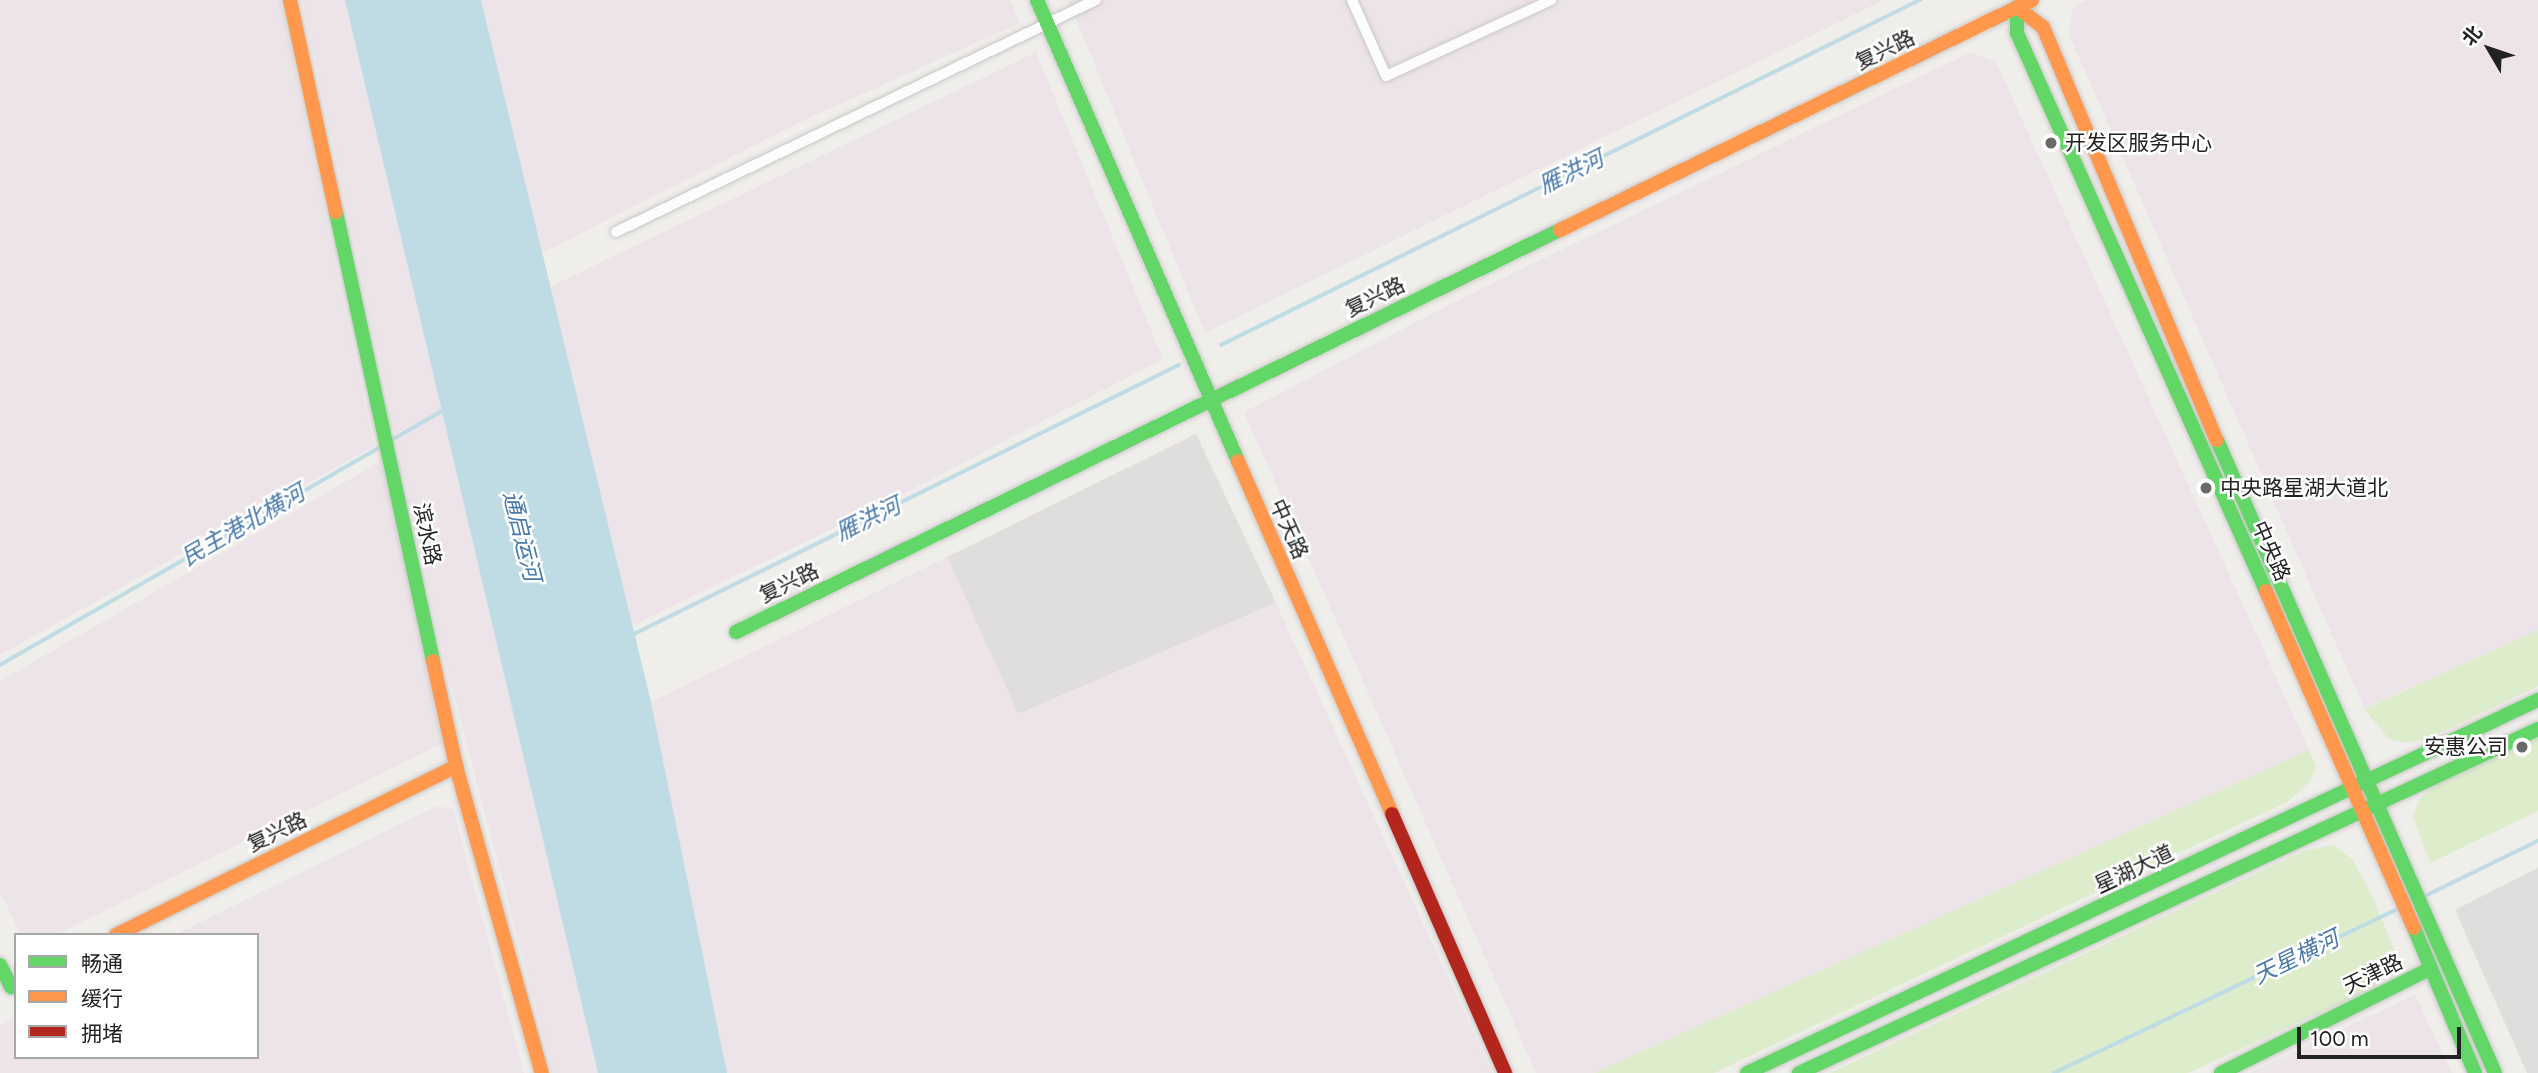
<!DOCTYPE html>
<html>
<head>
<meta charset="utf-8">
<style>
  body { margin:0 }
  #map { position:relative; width:2538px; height:1073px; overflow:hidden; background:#f0eeeb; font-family:Figtree,"Noto Sans SC",sans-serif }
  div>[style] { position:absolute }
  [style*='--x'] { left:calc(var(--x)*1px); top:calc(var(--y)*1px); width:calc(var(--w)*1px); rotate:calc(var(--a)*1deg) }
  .residential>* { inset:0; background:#dfdedc }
  .industrial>* { inset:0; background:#ede4e9 }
  .grass>* { inset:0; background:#ddeccb }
  .water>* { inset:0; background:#bfdbe3 }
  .stream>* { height:3.5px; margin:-1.75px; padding:0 1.75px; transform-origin:1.75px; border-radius:1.75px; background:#bfdbe3 }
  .roads { filter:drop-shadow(0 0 2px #c9c8c7) drop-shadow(0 0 2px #c9c8c7) }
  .street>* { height:10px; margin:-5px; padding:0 5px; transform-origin:5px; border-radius:5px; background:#fdfcfc }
  .fast>* { height:14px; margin:-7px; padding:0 7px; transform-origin:7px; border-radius:7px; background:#63d668 }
  .slow>* { height:14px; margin:-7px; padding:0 7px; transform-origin:7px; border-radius:7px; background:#ff974d }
  .jam>* { height:14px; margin:-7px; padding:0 7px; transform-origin:7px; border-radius:7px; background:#b3261e }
  .dots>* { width:19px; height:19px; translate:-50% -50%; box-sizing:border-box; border:4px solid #fff; border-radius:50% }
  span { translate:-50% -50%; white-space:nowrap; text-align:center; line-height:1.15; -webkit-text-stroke:5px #fff; paint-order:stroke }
  .street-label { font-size:21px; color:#222 }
  .poi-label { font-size:21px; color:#222 }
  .left { translate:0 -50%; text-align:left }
  .right { translate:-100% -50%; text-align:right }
  .water-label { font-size:23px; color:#4a7aab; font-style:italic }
  .legend { position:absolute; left:14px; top:933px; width:245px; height:126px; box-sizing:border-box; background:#fff; border:2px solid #a7a7a7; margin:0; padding:9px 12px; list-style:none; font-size:21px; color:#222 }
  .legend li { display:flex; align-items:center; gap:14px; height:35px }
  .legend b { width:35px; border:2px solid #a7a7a7 }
  .north { position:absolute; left:2454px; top:14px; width:70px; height:70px; -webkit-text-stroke:5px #fff; paint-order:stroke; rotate:309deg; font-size:19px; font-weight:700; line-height:28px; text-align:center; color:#222 }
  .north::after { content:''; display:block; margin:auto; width:24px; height:32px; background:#222; clip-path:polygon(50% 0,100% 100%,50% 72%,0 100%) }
  .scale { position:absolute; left:2297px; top:1027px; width:164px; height:32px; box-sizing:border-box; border:4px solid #222; border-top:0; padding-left:9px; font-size:21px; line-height:24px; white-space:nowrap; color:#222; -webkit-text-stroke:5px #fff; paint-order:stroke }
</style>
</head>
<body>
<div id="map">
  <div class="residential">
    <i style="clip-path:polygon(1196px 434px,1276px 603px,1018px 714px,947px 557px)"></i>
    <i style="clip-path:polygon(2538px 868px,2538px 1073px,2527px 1073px,2455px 910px)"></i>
  </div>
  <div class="industrial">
    <i style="clip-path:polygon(0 0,280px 0,374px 446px,0 655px)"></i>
    <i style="clip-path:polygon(302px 0,345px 0,598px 1073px,553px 1073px,443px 654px)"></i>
    <i style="clip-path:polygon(481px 0,1010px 0,1020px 23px,811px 117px,542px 253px)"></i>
    <i style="clip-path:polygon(1068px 0,1884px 0,1205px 333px)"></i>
    <i style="clip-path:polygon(2087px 0,2538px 0,2538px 630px,2364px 708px,2069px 35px,2073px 7px)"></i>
    <i style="clip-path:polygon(1036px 52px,1163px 359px,903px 494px,632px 626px,550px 287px)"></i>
    <i style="clip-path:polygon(1971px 52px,1996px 62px,2309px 750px,1594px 1073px,1536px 1073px,1244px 412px,1466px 296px)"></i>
    <i style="clip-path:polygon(381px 461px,443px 743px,56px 935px,21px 935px,0 892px,0 681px)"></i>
    <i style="clip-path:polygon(947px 557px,1018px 714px,1276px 603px,1492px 1073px,727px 1073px,651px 702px)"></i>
    <i style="clip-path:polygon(437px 806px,453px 809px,524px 1073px,0 1073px,0 1025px,16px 1017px,16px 1057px,257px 1057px,257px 935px,174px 935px)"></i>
    <i style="clip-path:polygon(2415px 994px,2452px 1073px,2250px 1073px)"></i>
  </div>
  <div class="grass">
    <i style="clip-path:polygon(2538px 630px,2538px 686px,2427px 739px,2406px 743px,2389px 739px,2364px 709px)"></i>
    <i style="clip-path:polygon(2538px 736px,2538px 811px,2430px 863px,2413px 817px,2420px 798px,2440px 782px)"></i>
    <i style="clip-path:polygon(2309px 750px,2316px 766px,2310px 782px,2287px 802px,1714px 1073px,1594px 1073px)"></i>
    <i style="clip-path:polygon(2334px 845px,2353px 860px,2372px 896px,2394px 949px,2390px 969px,2374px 988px,2188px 1073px,1830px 1073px,2304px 851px)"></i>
  </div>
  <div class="water">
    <i style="clip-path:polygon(345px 0,481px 0,651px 702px,727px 1073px,598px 1073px)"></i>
  </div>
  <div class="stream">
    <i style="--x:1221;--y:345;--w:780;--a:-26.27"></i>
    <i style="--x:390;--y:441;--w:62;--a:-29.9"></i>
    <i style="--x:630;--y:636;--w:612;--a:-26.27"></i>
    <i style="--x:0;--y:665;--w:443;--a:-29.8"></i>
    <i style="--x:2423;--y:897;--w:128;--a:-26"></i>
    <i style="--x:2054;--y:1073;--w:383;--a:-25.5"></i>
  </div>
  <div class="roads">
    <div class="street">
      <i style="--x:1352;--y:0;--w:83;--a:65.9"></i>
      <i style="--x:1386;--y:76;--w:182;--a:-24.7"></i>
      <i style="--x:616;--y:232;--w:533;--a:-25.8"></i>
    </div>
    <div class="fast">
      <i style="--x:1037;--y:0;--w:503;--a:66.44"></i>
      <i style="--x:2017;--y:7;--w:26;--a:90"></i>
      <i style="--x:2017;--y:33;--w:611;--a:65.95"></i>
      <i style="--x:336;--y:212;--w:459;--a:77.8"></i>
      <i style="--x:2217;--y:440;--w:691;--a:66.29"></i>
      <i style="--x:736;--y:632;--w:917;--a:-26.01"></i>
      <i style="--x:2414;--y:928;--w:157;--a:67.2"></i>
      <i style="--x:0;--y:965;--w:25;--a:63"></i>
      <i style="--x:1747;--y:1073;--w:875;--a:-25.25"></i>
      <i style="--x:1799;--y:1073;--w:815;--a:-24.96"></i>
      <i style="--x:2221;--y:1073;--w:233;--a:-26.5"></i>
    </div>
    <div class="slow">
      <i style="--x:290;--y:0;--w:217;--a:77.8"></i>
      <i style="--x:2017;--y:7;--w:33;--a:38"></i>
      <i style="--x:2043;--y:27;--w:448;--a:67.2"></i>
      <i style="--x:1560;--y:230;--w:525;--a:-25.98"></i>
      <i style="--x:1238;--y:461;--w:385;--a:66.4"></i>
      <i style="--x:2266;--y:591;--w:368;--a:66.3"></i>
      <i style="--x:433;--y:661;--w:107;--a:77.6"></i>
      <i style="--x:456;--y:766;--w:319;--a:74.4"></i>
      <i style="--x:116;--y:935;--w:380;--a:-26.4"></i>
    </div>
    <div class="jam">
      <i style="--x:1392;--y:814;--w:283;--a:66.4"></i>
    </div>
  </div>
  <div class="dots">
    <i style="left:2051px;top:143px;background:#6a6968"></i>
    <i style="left:2206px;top:488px;background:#6a6968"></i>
    <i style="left:2522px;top:747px;background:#6a6968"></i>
  </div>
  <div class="street-label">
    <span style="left:1885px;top:50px;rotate:-26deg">复兴路</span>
    <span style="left:1375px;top:297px;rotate:-26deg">复兴路</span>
    <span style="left:1289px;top:529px;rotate:66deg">中天路</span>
    <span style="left:427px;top:534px;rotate:78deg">滨水路</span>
    <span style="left:2271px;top:551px;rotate:66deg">中央路</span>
    <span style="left:789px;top:583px;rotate:-26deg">复兴路</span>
    <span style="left:277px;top:832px;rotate:-26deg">复兴路</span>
    <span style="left:2134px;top:869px;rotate:-25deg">星湖大道</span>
    <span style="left:2373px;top:974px;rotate:-26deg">天津路</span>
  </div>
  <div class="poi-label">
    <span class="left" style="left:2065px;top:143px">开发区服务中心</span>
    <span class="left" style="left:2220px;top:488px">中央路星湖大道北</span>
    <span class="right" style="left:2508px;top:747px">安惠公司</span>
  </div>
  <div class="water-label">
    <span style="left:1571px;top:172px;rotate:-26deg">雁洪河</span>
    <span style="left:868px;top:519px;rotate:-26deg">雁洪河</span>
    <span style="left:243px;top:525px;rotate:-30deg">民主港北横河</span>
    <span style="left:522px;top:536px;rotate:76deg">通启运河</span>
    <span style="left:2296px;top:957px;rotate:-26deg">天星横河</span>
  </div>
  <ul class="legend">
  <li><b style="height:9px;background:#63d668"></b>畅通</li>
  <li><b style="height:9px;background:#ff974d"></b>缓行</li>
  <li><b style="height:9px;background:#b3261e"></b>拥堵</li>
  </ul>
  <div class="north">北</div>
  <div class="scale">100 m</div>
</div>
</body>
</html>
